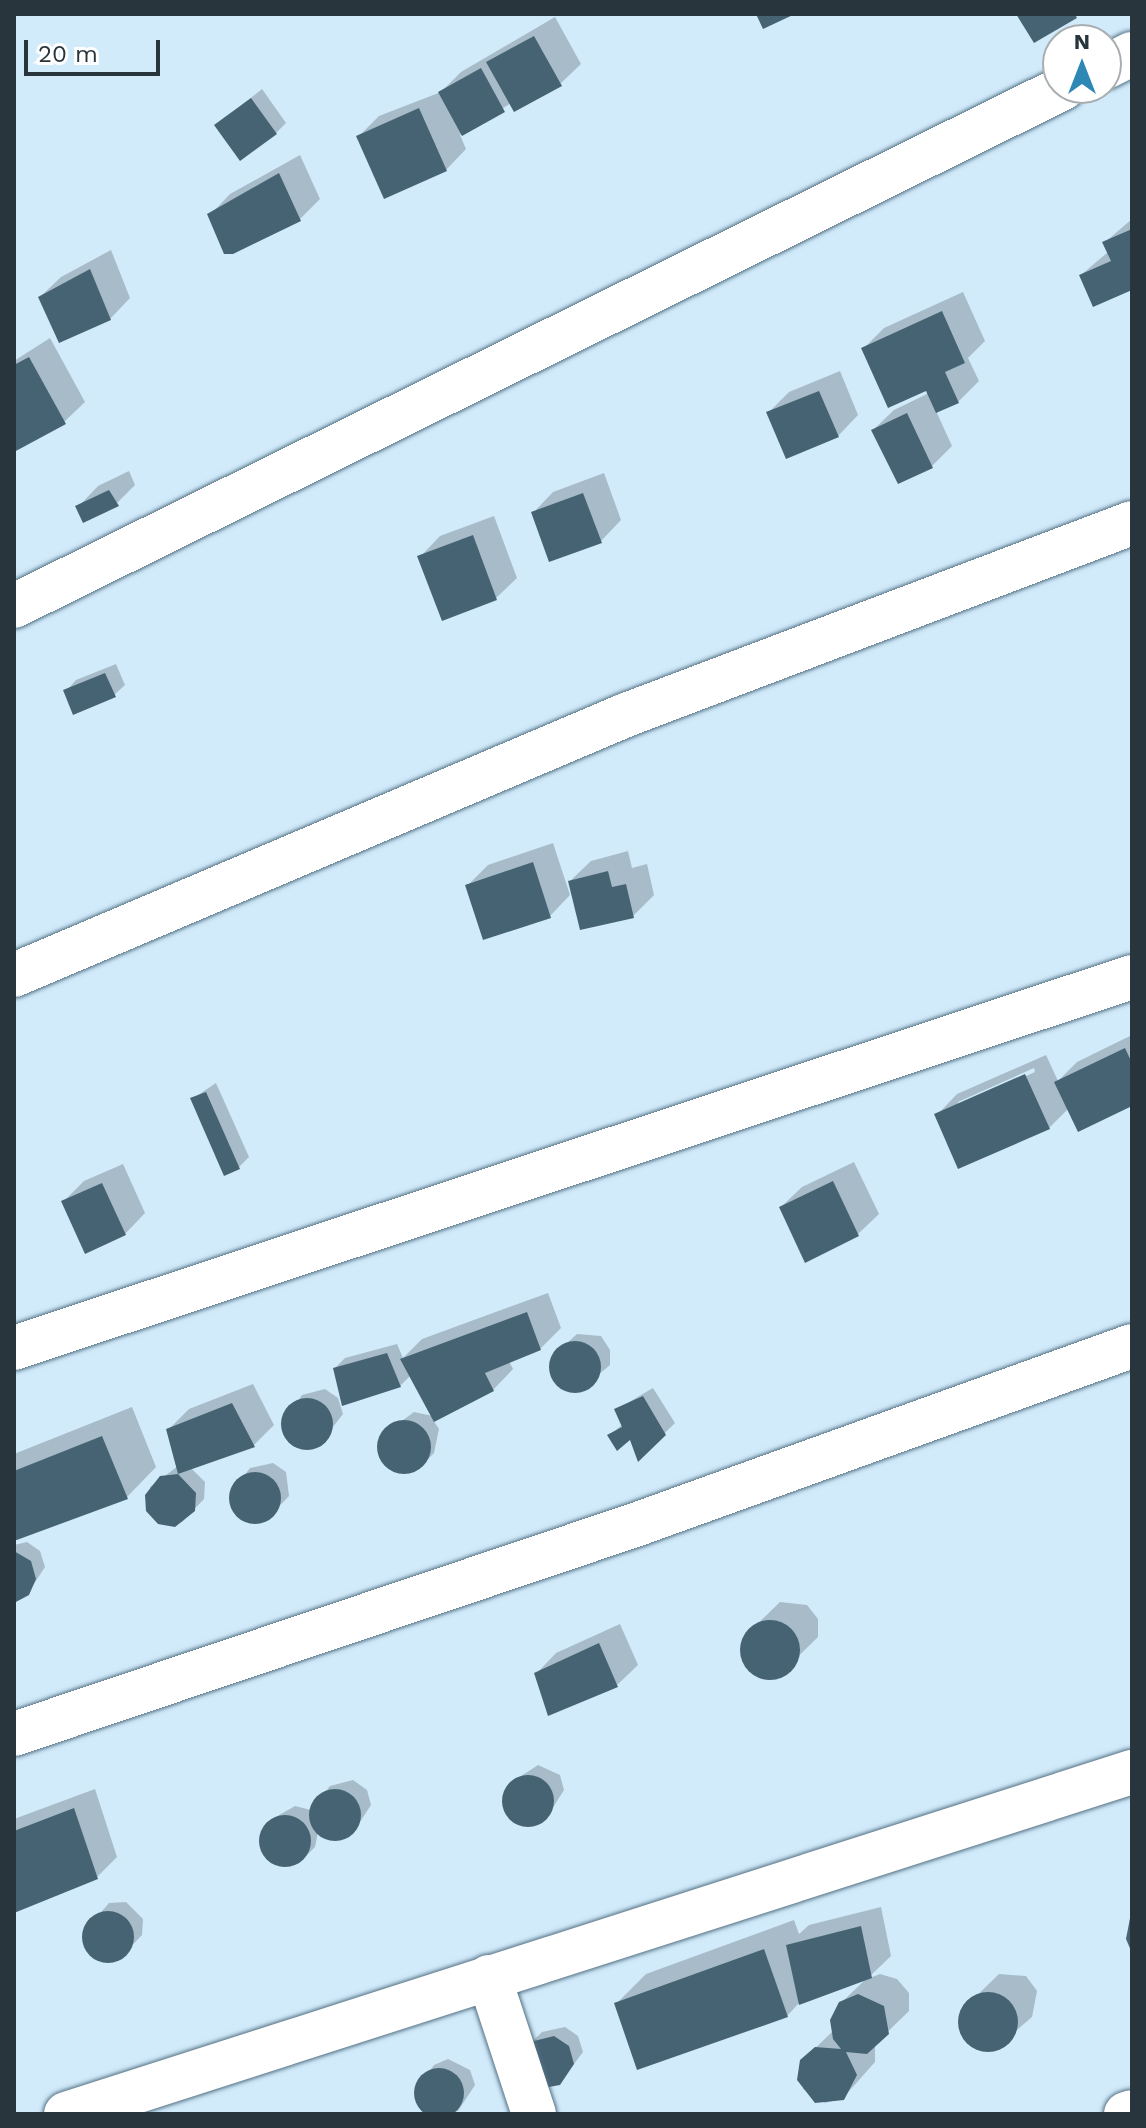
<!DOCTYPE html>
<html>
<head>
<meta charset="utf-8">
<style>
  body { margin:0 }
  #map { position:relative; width:1146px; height:2128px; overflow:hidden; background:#d1ebfb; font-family:"Work Sans",sans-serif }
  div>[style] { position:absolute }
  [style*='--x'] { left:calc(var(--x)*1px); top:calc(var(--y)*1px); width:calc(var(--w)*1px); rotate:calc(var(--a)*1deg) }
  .shadow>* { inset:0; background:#0003 }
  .building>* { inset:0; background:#466374 }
  .round { border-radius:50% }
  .roads { filter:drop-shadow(0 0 2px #537082) drop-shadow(0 0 2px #537082) }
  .minor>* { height:44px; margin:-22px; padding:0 22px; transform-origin:22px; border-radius:22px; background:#fff }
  span { translate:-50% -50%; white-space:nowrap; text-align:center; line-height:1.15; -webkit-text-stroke:8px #fff; paint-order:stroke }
  .frame { position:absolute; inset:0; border:16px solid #28353d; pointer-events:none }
  .north { position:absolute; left:1042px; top:24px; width:80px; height:80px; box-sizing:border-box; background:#fff; border:2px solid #a9aeb1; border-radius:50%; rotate:0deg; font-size:22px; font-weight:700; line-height:32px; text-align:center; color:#28353d }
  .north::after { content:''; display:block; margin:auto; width:28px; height:36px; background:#2e88b6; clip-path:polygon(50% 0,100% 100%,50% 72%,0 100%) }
  .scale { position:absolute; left:24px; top:40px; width:136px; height:36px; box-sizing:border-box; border:4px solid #28353d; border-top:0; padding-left:10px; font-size:24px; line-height:28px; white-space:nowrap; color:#28353d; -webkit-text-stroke:6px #fff; paint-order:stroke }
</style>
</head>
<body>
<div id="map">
  <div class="shadow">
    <i style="clip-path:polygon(555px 17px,581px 64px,560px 84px,511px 103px,460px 135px,466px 149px,446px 170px,359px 136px,379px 116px,441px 92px,461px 72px)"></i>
    <i style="clip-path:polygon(262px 89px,286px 123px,276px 133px,217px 125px)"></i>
    <i style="clip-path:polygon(300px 155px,320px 199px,299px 220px,210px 215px,230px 194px)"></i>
    <i style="clip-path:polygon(1132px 219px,1132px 290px,1081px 275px,1108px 252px,1104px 243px)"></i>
    <i style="clip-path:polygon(111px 250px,130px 298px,110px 319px,40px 297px,61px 277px)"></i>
    <i style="clip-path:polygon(963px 292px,985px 341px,968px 358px,979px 381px,958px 402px,936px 411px,952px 446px,932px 466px,873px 430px,894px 410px,929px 393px,926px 388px,863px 349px,884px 328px)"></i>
    <i style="clip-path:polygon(50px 338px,85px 402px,64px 422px,14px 450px,14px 361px)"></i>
    <i style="clip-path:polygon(840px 371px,858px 415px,838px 436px,768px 413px,789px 392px)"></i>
    <i style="clip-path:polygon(129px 471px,135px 485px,115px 505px,78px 507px,98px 486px)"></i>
    <i style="clip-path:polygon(604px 473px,621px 520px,601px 541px,533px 513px,553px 492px)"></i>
    <i style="clip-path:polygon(494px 516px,517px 578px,496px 598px,420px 557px,440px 536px)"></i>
    <i style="clip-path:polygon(116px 664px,125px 685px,114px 695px,66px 691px,76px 680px)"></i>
    <i style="clip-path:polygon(553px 843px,570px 895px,550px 916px,467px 886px,488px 865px)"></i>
    <i style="clip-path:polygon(628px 851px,632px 868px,647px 864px,654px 895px,633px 916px,570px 881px,591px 861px)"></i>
    <i style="clip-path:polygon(evenodd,1132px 1035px,1132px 1104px,1069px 1108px,1049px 1128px,937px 1115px,957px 1094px,1046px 1055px,1058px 1081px,1077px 1062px,1132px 1035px,1034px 1068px,1035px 1072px,958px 1106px,958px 1102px,1034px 1068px)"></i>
    <i style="clip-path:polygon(216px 1083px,249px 1157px,239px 1167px,192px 1099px)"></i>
    <i style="clip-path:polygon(854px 1162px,879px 1214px,858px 1234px,781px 1207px,802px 1187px)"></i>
    <i style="clip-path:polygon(123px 1164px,145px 1213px,125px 1234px,63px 1202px,84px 1181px)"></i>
    <i style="clip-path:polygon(548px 1293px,561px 1328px,540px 1349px,509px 1361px,513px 1369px,493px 1390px,433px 1420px,439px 1429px,434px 1453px,423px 1464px,400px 1471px,386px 1464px,380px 1450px,383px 1435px,414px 1412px,433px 1416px,411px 1375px,400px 1386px,335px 1368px,345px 1358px,397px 1344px,403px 1358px,422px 1339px)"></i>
    <i style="clip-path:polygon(577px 1334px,601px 1336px,610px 1350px,610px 1365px,579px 1391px,564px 1389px,553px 1378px,554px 1355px)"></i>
    <i style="clip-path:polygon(253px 1384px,274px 1425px,254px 1445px,191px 1468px,205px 1482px,204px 1499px,182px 1522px,167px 1524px,148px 1510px,150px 1487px,178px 1466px,168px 1430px,189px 1409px)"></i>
    <i style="clip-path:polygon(653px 1388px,675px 1423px,638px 1459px,631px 1437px,610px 1435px,623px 1424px,617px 1409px)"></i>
    <i style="clip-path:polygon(325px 1389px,338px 1398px,343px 1414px,319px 1445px,303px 1448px,289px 1440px,282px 1426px,302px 1395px)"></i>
    <i style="clip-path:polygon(132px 1407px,156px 1467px,127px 1497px,14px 1539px,14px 1454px)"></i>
    <i style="clip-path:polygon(273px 1463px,286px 1472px,289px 1496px,267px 1519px,251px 1521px,237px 1514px,231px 1492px,250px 1468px)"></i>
    <i style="clip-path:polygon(27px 1542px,40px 1551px,45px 1567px,28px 1593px,14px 1598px,14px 1545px)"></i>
    <i style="clip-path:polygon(780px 1602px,807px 1605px,818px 1619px,818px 1637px,777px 1677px,751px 1671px,742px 1655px,745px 1636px)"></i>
    <i style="clip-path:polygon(620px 1624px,638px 1665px,617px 1685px,536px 1674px,556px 1653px)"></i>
    <i style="clip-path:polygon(538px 1765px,560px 1775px,564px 1790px,547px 1817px,524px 1825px,510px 1817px,504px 1803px,512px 1782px)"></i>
    <i style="clip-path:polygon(353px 1780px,367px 1790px,371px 1805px,354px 1831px,340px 1839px,318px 1832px,315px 1847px,304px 1858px,281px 1865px,267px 1858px,260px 1844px,264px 1829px,274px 1818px,295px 1806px,311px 1810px,330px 1786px)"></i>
    <i style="clip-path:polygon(95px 1789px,117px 1857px,97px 1877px,14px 1910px,14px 1819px)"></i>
    <i style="clip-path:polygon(126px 1902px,143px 1919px,142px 1935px,120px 1958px,104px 1961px,90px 1953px,84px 1932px,109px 1903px)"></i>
    <i style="clip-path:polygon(881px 1907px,891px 1956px,867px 1979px,880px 1974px,897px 1979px,909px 1993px,909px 2011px,875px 2044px,875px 2062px,843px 2098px,825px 2103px,803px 2089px,802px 2061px,833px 2031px,841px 2003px,867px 1978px,799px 2003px,787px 2016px,616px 2004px,646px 1974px,794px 1920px,799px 1934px,809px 1925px)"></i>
    <i style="clip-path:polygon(999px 1974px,1026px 1976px,1037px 1991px,1032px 2017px,995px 2049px,969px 2043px,960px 2027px,963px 2009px)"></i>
    <i style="clip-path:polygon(565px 2027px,578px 2036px,583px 2052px,559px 2084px,531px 2043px,542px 2032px)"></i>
    <i style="clip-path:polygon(448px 2059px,470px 2070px,475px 2085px,458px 2111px,426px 2114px,415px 2090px,434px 2065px)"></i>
  </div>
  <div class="building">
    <i style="clip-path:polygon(756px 14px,795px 14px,763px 29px)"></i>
    <i style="clip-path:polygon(1016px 14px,1075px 14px,1077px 18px,1034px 43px)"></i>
    <i style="clip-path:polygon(534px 36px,562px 86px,514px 112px,486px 62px)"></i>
    <i style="clip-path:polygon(481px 68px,505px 112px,462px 136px,438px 92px)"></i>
    <i style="clip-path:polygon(251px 98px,277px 134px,240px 161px,214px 125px)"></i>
    <i style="clip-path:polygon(419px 108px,447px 171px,384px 199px,356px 136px)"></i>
    <i style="clip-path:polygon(279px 173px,301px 221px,233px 254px,224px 254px,207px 214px)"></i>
    <i style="clip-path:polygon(1132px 229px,1132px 290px,1093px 307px,1079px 275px,1111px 261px,1102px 242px)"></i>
    <i style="clip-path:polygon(90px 269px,111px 320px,59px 343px,38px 297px)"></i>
    <i style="clip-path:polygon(942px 311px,965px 363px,945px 372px,959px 403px,936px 413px,926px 391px,888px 408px,861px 348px)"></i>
    <i style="clip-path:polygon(29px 357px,66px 424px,14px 452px,14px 365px)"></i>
    <i style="clip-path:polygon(819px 391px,839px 437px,786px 459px,766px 412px)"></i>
    <i style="clip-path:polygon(907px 413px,933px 468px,898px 484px,871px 430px)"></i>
    <i style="clip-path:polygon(109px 490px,119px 506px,83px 523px,75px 506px)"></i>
    <i style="clip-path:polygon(583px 493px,602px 543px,549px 562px,531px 512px)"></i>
    <i style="clip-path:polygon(473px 535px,497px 600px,442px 621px,417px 556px)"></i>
    <i style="clip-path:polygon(105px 673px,116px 697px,73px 715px,63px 690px)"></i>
    <i style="clip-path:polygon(533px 862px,551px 918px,483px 940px,465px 885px)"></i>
    <i style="clip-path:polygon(608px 871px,612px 887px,626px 884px,634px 918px,580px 930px,568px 881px)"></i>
    <i style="clip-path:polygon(1125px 1048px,1132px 1063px,1132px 1106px,1078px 1132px,1054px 1082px)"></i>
    <i style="clip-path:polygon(1025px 1074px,1050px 1129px,958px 1169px,934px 1114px)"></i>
    <i style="clip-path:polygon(206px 1092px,240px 1169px,224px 1176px,190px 1098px)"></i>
    <i style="clip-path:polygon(833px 1181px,859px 1236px,805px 1263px,779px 1207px)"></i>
    <i style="clip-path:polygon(102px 1183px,126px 1235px,85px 1254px,61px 1201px)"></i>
    <i style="clip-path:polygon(527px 1312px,541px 1350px,485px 1373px,494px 1391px,434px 1422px,400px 1359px)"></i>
    <i class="round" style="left:549px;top:1341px;width:52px;height:52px"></i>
    <i style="clip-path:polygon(387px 1353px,401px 1387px,342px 1406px,333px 1368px)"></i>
    <i style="clip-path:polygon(643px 1396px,666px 1435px,638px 1462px,630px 1440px,617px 1451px,607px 1435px,622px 1427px,614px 1409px)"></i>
    <i class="round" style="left:281px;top:1398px;width:52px;height:52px"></i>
    <i style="clip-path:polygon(232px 1403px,255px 1447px,178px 1474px,196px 1493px,195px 1511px,175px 1527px,158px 1524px,146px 1511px,145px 1495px,160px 1476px,178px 1474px,166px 1429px)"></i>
    <i class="round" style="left:377px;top:1420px;width:54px;height:54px"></i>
    <i style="clip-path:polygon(102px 1436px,128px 1499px,14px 1541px,14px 1471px)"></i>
    <i class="round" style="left:229px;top:1472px;width:52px;height:52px"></i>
    <i style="clip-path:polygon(14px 1551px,31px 1561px,36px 1579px,29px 1595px,14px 1603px)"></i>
    <i class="round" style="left:740px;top:1620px;width:60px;height:60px"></i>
    <i style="clip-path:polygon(599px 1643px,618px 1687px,548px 1716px,534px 1673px)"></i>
    <i class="round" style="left:502px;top:1775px;width:52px;height:52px"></i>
    <i class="round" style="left:309px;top:1789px;width:52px;height:52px"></i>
    <i style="clip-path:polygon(74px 1808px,98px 1879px,14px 1913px,14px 1831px)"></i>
    <i class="round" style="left:259px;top:1815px;width:52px;height:52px"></i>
    <i class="round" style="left:82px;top:1911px;width:52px;height:52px"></i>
    <i style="clip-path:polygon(1131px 1913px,1132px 1913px,1132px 1953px,1126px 1939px)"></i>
    <i style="clip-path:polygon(861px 1926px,872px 1978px,799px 2005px,786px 1945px)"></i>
    <i style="clip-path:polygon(764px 1949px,788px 2017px,637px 2070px,614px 2003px)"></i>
    <i class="round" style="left:958px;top:1992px;width:60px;height:60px"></i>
    <i style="clip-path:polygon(858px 1994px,884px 2006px,889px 2034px,867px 2054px,846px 2052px,857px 2075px,844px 2100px,815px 2103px,797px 2080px,800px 2060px,815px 2047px,841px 2049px,833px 2039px,830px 2020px,839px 2002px)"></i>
    <i style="clip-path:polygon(554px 2036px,569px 2046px,574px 2064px,560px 2085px,543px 2088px,530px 2042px)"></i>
    <i class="round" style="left:414px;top:2068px;width:50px;height:50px"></i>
  </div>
  <div class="roads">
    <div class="minor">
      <i style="--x:1106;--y:67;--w:29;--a:-27"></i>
      <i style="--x:14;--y:606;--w:1170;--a:-26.28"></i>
      <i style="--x:14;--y:975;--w:665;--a:-23.02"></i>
      <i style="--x:626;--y:715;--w:541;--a:-20.78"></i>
      <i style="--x:14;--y:1348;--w:1178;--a:-18.36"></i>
      <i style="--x:14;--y:1734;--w:655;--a:-18.6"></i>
      <i style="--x:635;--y:1525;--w:528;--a:-19.81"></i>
      <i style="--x:489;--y:1977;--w:144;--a:71.8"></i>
      <i style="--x:66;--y:2114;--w:1120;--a:-17.79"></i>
      <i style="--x:1126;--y:2114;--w:6;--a:-18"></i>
    </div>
  </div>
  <div class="frame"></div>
  <div class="north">N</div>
  <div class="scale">20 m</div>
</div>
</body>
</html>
